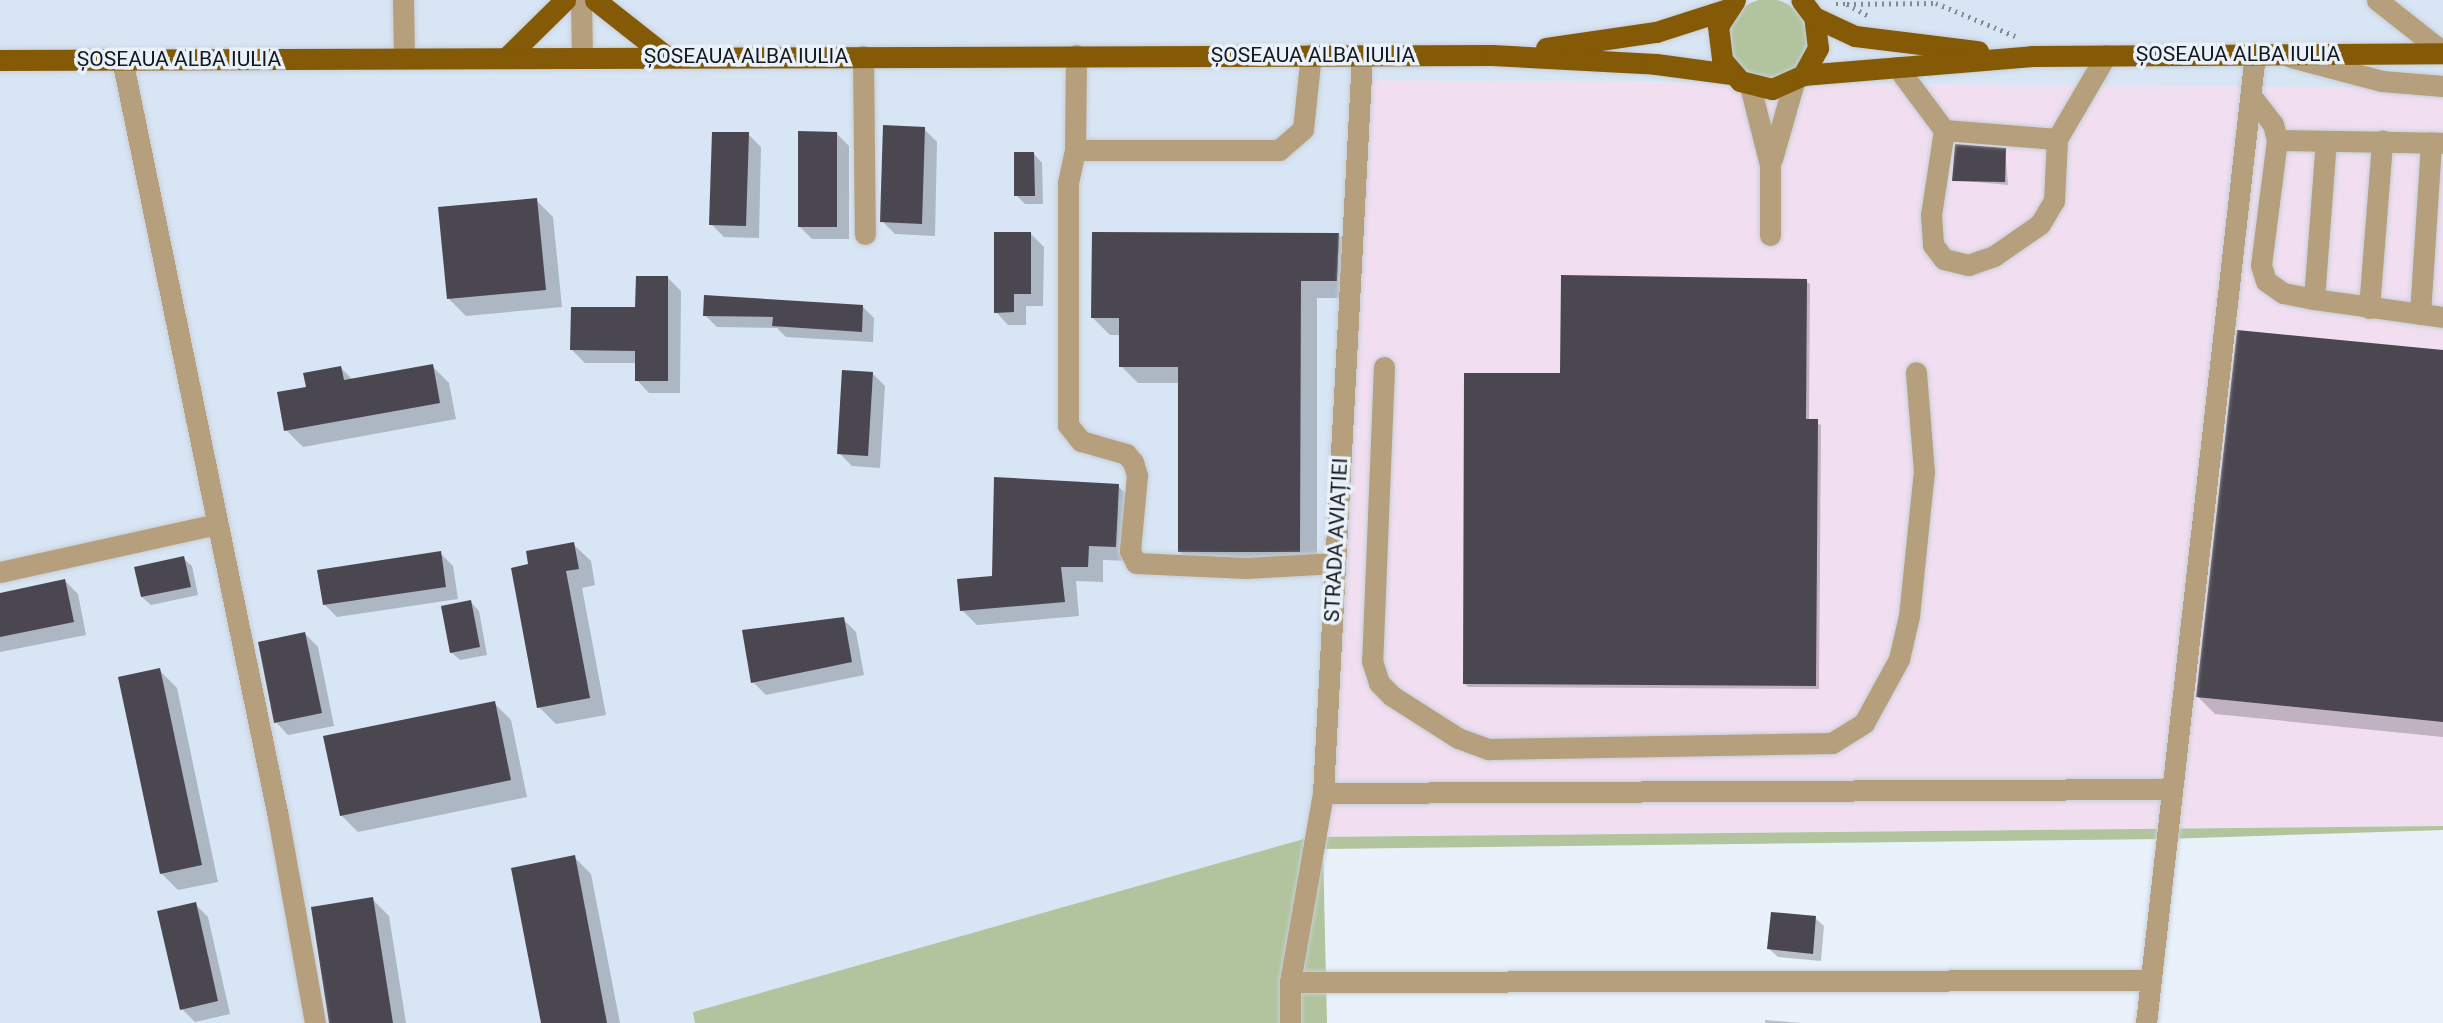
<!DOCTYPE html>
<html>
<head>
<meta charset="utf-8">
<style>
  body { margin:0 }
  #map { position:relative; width:2443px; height:1023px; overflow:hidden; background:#e9f1fa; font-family:Roboto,sans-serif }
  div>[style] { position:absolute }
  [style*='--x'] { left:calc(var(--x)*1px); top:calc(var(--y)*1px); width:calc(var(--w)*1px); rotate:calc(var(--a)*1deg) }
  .commercial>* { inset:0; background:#f1dff1 }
  .built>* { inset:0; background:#d8e5f4 }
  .green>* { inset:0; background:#b1c49d }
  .round { border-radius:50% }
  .shadow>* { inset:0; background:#0003 }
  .building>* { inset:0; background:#4a4750 }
  .path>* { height:4.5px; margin-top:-2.25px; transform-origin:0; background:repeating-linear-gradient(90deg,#858b92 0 2px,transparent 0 7px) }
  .roads { filter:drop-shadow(0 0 2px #c7ced6) drop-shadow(0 0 2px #c7ced6) }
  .minor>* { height:21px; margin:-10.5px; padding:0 10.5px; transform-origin:10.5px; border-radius:10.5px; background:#b69f7d }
  .major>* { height:21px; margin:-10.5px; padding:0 10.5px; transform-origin:10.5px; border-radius:10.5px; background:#845a06 }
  span { translate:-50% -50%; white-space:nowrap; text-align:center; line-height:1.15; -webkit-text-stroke:7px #e9f1fa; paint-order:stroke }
  .street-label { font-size:21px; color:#15181c }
</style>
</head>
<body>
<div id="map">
  <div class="commercial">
    <i style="clip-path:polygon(1353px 80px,2443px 88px,2443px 826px,1311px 837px)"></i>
  </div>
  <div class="built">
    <i style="clip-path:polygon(0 0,2443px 0,2443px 88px,1353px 80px,1311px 837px,693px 1012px,695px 1023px,0 1023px)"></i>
  </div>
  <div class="green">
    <i class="round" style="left:1728px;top:-1px;width:80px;height:80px"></i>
    <i style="clip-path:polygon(2443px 826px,2443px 830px,2165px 839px,1323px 849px,1327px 1023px,695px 1023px,693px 1012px,1311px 837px)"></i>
  </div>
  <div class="shadow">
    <i style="clip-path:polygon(924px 129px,937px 142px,935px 236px,895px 234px,882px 221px)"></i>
    <i style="clip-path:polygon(836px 133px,849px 146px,849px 239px,812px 239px,799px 226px)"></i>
    <i style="clip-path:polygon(748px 134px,761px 147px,759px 238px,724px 237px,711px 224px)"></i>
    <i style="clip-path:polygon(2005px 150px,2008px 185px,1954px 180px)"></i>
    <i style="clip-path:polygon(1034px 154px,1042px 163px,1043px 204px,1025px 204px,1016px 195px)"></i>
    <i style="clip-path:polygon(536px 200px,553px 217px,562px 307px,466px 316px,449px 299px)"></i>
    <i style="clip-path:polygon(1031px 234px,1044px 247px,1043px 306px,1026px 306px,1026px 325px,1008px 325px,996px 312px)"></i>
    <i style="clip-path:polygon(1339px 235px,1356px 252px,1353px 298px,1317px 298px,1317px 568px,1197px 568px,1179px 551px,1179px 383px,1138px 383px,1121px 366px,1121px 335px,1110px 335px,1093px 318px)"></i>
    <i style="clip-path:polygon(668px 278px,681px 291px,680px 393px,649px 393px,637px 380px,637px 363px,585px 363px,572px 350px,637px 309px)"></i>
    <i style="clip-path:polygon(1806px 281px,1810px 284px,1809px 421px,1821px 425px,1819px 689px,1468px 687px,1464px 683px,1562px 375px)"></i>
    <i style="clip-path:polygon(863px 307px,874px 318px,873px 342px,786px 337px,777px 328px,717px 327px,705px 315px)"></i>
    <i style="clip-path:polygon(2443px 352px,2443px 737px,2215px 714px,2198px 697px)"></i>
    <i style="clip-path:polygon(432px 366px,449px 383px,456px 419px,303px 447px,286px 430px,308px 388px,341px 368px,353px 380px)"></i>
    <i style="clip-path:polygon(872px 373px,885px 386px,880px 468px,852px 466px,839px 453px)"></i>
    <i style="clip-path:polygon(1118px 486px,1133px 501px,1131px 561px,1103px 560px,1103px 582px,1076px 581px,1079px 616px,977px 625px,962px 610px,994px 577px)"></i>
    <i style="clip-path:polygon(573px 544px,591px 561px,595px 585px,582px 588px,606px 715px,556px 724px,539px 707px,530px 566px)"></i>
    <i style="clip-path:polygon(440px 553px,453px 566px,458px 599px,337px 617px,324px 604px)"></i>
    <i style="clip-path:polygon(183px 558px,192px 566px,198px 595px,151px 605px,142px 597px)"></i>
    <i style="clip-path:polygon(65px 581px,78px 594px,86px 635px,0 652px,0 594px)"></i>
    <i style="clip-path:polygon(471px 602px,479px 611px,487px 655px,460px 660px,451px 652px)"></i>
    <i style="clip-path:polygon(843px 619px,856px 632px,864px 675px,766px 695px,753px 682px)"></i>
    <i style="clip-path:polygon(305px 634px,318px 647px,334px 726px,288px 735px,276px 722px)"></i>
    <i style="clip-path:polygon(159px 670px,177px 688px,218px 882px,178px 890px,161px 873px)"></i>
    <i style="clip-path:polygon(494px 703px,511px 720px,527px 797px,358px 832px,341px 815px)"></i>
    <i style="clip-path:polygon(574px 857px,591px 874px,620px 1023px,543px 1023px)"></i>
    <i style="clip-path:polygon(372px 899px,389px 916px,406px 1023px,331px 1023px)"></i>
    <i style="clip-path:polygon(195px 904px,208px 917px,230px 1014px,195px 1022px,182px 1009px)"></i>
    <i style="clip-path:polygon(1815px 918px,1824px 926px,1821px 961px,1778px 957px,1769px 949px)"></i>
    <i style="clip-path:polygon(1765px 1020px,1802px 1023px,1765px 1023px)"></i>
  </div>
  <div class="building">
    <i style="clip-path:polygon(883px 125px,925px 127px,922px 224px,880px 222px)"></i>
    <i style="clip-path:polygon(798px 131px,837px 132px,837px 227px,798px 227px)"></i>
    <i style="clip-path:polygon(712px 132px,749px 132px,746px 226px,709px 225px)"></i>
    <i style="clip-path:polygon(1955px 144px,2006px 148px,2005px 182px,1952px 181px)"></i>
    <i style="clip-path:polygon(1014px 152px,1034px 152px,1035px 196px,1014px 196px)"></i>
    <i style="clip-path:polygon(537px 198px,546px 290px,447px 299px,438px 207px)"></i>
    <i style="clip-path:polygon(994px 232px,1031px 232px,1031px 294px,1014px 294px,1014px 312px,994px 313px)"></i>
    <i style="clip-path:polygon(1092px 232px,1339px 233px,1337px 281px,1301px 281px,1300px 552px,1178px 552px,1178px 367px,1119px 367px,1119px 318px,1091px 318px)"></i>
    <i style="clip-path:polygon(1561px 275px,1807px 279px,1806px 419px,1818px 419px,1816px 686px,1463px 684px,1464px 373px,1560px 373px)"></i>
    <i style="clip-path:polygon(636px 276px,668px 276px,668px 381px,635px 381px,635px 351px,570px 350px,571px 307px,635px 307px)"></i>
    <i style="clip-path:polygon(704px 295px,863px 305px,862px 332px,772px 326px,773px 317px,703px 316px)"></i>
    <i style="clip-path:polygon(2237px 330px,2443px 350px,2443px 722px,2196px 697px)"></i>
    <i style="clip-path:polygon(433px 364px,440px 403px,284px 431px,277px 392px,306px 387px,303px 373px,341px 366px,344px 380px)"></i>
    <i style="clip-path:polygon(842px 370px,873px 372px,868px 456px,837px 454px)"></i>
    <i style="clip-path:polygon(994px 477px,1119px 484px,1116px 547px,1089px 546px,1088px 567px,1061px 567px,1065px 602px,960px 611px,957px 579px,992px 576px)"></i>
    <i style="clip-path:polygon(574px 542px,579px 569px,566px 571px,590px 698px,537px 708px,511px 568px,528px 564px,526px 551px)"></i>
    <i style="clip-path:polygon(441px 551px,446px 587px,323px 605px,317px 570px)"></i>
    <i style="clip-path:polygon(184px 556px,191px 587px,141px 597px,134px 567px)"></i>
    <i style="clip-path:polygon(65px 579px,74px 622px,0 637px,0 593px)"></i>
    <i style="clip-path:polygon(471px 600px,480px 647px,450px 653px,441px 606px)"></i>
    <i style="clip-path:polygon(844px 617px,852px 662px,751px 683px,742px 630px)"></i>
    <i style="clip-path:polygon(305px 632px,322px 713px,274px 723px,258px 642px)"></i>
    <i style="clip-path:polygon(160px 668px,202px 865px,160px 874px,118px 677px)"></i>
    <i style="clip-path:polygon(495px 701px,511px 780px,340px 816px,323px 736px)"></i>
    <i style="clip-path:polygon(575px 855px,607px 1023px,541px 1023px,511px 868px)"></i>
    <i style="clip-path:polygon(373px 897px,393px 1023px,329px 1023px,311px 907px)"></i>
    <i style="clip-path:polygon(196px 902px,218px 1001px,180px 1010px,157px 911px)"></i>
    <i style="clip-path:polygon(1771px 912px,1816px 916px,1813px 954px,1767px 949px)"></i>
  </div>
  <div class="path">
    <i style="--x:1836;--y:4;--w:11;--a:0"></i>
    <i style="--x:1847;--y:4;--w:23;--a:29"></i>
    <i style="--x:1847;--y:4;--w:89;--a:-0.6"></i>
    <i style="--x:1936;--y:3;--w:86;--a:22.7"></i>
  </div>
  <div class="roads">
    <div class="minor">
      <i style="--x:403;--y:0;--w:58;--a:89"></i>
      <i style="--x:581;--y:0;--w:58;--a:89"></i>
      <i style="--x:2377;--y:0;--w:84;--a:38.2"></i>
      <i style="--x:1076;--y:55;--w:95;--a:90.6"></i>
      <i style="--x:1075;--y:150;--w:33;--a:102"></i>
      <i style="--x:1068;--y:182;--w:243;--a:90"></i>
      <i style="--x:1068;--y:425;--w:21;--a:51"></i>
      <i style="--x:1081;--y:441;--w:47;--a:16.1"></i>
      <i style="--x:1126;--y:454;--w:11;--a:49"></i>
      <i style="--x:1133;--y:462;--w:14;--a:73"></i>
      <i style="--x:1137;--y:475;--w:76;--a:95.3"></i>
      <i style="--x:1130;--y:551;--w:13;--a:63"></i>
      <i style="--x:1136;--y:563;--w:110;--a:2.6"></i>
      <i style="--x:1246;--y:568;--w:89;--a:-3.2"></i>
      <i style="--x:863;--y:56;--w:178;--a:89.4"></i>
      <i style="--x:2291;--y:57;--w:94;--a:14.8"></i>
      <i style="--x:2382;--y:81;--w:61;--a:4.7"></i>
      <i style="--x:122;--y:59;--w:774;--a:78.37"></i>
      <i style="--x:278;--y:817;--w:209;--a:79.8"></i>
      <i style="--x:1897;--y:67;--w:79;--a:53.3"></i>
      <i style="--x:1944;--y:130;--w:113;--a:4.6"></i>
      <i style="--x:2057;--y:139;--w:97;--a:-59.7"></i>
      <i style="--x:1750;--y:86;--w:81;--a:75.8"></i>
      <i style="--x:1770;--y:165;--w:70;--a:90"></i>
      <i style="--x:2251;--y:96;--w:36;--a:52"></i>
      <i style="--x:2273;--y:124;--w:16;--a:76"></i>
      <i style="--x:2277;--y:140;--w:126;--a:97.3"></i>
      <i style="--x:2261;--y:265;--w:17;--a:73"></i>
      <i style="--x:2266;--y:281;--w:21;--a:35"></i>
      <i style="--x:2283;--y:293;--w:32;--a:11"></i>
      <i style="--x:2314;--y:299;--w:130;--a:7.9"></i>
      <i style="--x:1944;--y:130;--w:86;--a:98.7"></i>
      <i style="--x:1931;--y:215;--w:30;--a:86"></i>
      <i style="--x:1933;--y:245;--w:18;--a:52"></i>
      <i style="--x:1944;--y:259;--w:25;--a:14"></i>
      <i style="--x:1968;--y:265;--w:28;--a:-19"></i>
      <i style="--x:1994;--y:256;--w:56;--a:-34.8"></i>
      <i style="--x:2040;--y:224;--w:27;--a:-59"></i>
      <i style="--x:2054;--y:201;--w:62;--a:-87.2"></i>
      <i style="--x:2277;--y:140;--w:166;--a:1"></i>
      <i style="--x:1075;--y:150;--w:204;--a:0"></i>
      <i style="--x:1279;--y:150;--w:32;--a:-41"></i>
      <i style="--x:1303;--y:129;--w:75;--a:-83.9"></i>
      <i style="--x:1772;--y:159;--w:80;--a:-74.1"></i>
      <i style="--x:2314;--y:299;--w:158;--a:-85.7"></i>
      <i style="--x:2369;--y:308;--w:168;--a:-85.5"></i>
      <i style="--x:2420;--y:314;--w:172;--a:-86.3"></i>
      <i style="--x:1384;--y:367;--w:294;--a:92.3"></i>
      <i style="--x:1372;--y:661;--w:23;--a:72"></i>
      <i style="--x:1379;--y:683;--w:18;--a:45"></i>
      <i style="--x:1392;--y:696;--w:78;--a:32.5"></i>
      <i style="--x:1458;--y:738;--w:33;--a:20"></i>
      <i style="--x:1489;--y:749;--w:343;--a:-1"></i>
      <i style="--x:1832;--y:743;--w:38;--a:-32"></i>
      <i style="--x:1864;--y:723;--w:73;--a:-61.3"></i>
      <i style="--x:1899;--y:659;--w:44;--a:-76.9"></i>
      <i style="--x:1909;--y:616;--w:145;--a:-84.1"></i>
      <i style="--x:1924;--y:472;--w:100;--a:-94.6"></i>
      <i style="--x:0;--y:572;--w:221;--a:-12.5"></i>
      <i style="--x:1323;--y:793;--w:848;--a:-0.27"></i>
      <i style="--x:1290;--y:982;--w:861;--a:-0.13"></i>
      <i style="--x:1290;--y:1023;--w:41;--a:-90"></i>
      <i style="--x:1290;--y:982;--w:192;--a:-80.1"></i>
      <i style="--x:1323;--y:793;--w:739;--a:-86.97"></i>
      <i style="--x:2146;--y:1023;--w:975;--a:-83.58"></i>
    </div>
    <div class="major">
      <i style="--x:595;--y:0;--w:90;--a:38.3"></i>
      <i style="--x:1735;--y:0;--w:31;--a:123"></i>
      <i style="--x:1718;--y:26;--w:34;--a:83"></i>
      <i style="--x:1722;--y:60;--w:28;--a:49"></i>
      <i style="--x:1740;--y:81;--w:33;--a:14"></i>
      <i style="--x:1772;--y:89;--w:34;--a:-24"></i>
      <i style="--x:1803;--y:75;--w:31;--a:-61"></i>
      <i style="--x:1818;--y:48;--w:31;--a:-97"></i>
      <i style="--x:1814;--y:17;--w:21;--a:-127"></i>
      <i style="--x:1814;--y:17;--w:45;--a:24.9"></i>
      <i style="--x:1855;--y:36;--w:124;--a:7"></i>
      <i style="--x:1546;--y:48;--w:111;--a:-8.3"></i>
      <i style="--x:1656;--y:32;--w:72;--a:-17.7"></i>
      <i style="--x:506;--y:58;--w:83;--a:-44.5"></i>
      <i style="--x:0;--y:60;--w:1492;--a:-0.19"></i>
      <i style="--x:1492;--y:55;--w:164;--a:3.1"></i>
      <i style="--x:1656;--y:64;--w:76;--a:7.6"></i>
      <i style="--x:1803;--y:75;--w:230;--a:-4.7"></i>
      <i style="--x:2032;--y:56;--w:411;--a:-0.4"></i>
    </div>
  </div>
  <div class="street-label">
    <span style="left:2238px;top:54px">ȘOSEAUA ALBA IULIA</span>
    <span style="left:1313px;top:55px">ȘOSEAUA ALBA IULIA</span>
    <span style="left:746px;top:56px">ȘOSEAUA ALBA IULIA</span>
    <span style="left:179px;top:59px">ȘOSEAUA ALBA IULIA</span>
    <span style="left:1336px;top:540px;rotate:-87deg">STRADA AVIAȚIEI</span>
  </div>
</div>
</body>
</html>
